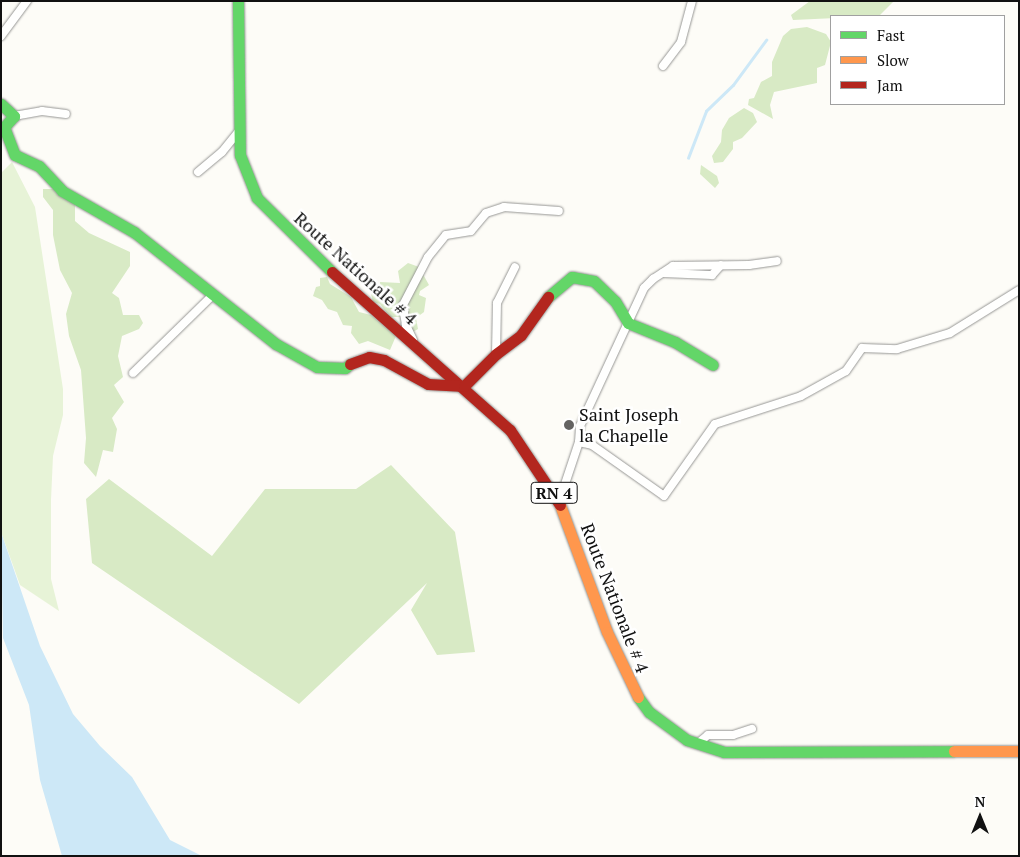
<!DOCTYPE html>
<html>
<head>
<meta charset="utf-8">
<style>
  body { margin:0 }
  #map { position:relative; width:1020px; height:857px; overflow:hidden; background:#fdfcf7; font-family:"PT Serif",serif }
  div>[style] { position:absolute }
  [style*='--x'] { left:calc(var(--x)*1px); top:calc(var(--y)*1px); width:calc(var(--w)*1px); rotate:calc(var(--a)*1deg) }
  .green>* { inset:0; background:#e7f3d7 }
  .forest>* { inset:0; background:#d8eac5 }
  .water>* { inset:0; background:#cde8f7 }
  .stream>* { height:2.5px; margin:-1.25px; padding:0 1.25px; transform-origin:1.25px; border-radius:1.25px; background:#cde8f7 }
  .roads { filter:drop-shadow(0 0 1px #979795) drop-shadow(0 0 1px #979795) }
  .street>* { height:8px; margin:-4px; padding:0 4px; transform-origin:4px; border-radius:4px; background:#fffffe }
  .fast>* { height:11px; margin:-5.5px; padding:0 5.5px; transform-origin:5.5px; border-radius:5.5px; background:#63d668 }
  .slow>* { height:11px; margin:-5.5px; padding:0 5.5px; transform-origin:5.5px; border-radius:5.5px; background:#ff974d }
  .jam>* { height:11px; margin:-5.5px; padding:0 5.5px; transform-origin:5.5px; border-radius:5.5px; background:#b3261e }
  .dots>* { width:14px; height:14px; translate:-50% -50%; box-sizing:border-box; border:2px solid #fff; border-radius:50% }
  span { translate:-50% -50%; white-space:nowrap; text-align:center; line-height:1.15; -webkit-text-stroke:5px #fff; paint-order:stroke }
  .shield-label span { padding:1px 4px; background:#fff; border:1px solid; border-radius:4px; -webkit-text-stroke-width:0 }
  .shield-label { font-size:16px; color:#111; font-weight:700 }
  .street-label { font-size:18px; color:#111 }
  .poi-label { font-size:18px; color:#111 }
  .left { translate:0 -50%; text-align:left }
  .frame { position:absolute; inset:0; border:2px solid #111; pointer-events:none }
  .legend { position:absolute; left:830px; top:15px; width:175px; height:90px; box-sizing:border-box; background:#fff; border:1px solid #a0a0a0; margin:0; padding:6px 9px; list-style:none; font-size:15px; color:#111 }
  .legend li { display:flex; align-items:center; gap:10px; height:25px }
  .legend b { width:25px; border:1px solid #a0a0a0 }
  .north { position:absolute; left:955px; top:792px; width:50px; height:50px; -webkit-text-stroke:4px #fff; paint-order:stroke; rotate:0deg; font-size:14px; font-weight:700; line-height:20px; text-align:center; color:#111 }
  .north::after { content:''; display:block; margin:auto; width:18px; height:22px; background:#111; clip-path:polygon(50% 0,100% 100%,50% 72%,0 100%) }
</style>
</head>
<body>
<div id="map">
  <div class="green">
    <i style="clip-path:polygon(12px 162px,35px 207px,63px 389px,63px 415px,53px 456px,51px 500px,51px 579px,59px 611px,20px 585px,1px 532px,1px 173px)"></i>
  </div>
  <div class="forest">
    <i style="clip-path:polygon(810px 1px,894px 1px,879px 16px,793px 20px,791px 15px)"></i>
    <i style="clip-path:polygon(807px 27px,826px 34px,831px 42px,825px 65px,817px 68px,817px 83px,774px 92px,770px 105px,773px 119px,748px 105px,749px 99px,754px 98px,761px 82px,772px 76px,772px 62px,783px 36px,791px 29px)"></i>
    <i style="clip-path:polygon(744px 108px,753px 113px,757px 122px,742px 138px,733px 142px,733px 149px,723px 162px,714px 163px,712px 156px,721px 142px,722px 130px,729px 118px)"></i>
    <i style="clip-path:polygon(701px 165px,717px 176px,719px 183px,715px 188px,700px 174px)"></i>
    <i style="clip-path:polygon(43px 189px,54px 189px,75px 204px,75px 221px,89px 233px,130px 252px,130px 266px,112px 293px,119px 298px,123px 315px,139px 315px,143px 323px,139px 329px,122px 336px,118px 356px,123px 377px,114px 385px,124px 402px,112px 418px,117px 429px,113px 452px,103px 450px,96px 477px,84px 463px,86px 438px,81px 370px,69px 336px,66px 314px,72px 293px,60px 270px,53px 235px,53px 210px,43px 197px)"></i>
    <i style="clip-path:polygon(408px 263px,419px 267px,429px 285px,420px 291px,419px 295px,426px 298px,424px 312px,416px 318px,418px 329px,411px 333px,402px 317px,390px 317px,380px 304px,373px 302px,371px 294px,381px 290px,380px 282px,400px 283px,398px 271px)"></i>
    <i style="clip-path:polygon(327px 277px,330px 284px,351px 297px,359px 312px,371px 315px,396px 336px,390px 350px,368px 341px,359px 344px,351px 333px,352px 326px,343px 325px,337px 312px,328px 309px,322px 300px,313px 296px,316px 287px,320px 286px,320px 278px)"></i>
    <i style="clip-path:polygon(391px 465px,455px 532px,475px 652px,437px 655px,411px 610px,427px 583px,299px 704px,92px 563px,86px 499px,109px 479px,212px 556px,265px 489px,356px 489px)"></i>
  </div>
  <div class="water">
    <i style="clip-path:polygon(1px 532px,40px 646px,73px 714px,100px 746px,132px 777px,170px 840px,202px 856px,62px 856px,40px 780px,29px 705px,3px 638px)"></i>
  </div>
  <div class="stream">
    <i style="--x:688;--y:158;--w:50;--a:-69"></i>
    <i style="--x:706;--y:111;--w:37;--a:-44"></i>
    <i style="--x:733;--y:85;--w:56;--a:-53.7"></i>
  </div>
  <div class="roads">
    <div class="street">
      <i style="--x:1;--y:36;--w:44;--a:-53.4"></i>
      <i style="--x:663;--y:66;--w:30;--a:-53"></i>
      <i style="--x:681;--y:42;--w:42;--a:-75"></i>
      <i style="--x:14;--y:116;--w:28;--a:-10"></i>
      <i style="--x:42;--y:111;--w:24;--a:7"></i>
      <i style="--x:198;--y:172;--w:31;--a:-40"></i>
      <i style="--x:222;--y:152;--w:26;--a:-51"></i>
      <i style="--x:663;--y:273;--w:49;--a:2.3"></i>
      <i style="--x:712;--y:275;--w:13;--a:-48"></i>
      <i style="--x:413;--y:340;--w:17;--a:-115"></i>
      <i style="--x:406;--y:325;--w:20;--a:-99"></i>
      <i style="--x:403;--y:305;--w:54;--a:-62.5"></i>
      <i style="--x:428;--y:257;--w:28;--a:-51"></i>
      <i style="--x:446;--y:235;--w:25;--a:-9"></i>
      <i style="--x:471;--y:231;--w:23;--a:-50"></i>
      <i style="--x:486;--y:213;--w:19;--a:-18"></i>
      <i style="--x:504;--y:207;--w:55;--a:4.2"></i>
      <i style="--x:496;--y:354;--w:51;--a:-88.9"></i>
      <i style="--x:497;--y:303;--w:40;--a:-63.4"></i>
      <i style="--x:133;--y:373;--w:112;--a:-44.3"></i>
      <i style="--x:579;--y:442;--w:16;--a:-86"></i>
      <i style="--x:580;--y:426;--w:152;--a:-65.1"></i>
      <i style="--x:644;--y:288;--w:13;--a:-45"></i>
      <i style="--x:653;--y:279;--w:24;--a:-33"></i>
      <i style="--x:673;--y:266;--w:76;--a:-0.8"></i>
      <i style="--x:749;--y:265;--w:28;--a:-8"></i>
      <i style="--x:559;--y:502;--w:63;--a:-71.6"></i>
      <i style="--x:579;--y:442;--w:13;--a:13"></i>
      <i style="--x:592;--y:445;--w:88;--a:35.3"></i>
      <i style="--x:664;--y:496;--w:88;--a:-54.7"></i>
      <i style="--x:715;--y:424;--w:90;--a:-18"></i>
      <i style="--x:801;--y:396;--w:51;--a:-29.1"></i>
      <i style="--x:846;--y:371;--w:28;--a:-55"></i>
      <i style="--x:862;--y:348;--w:35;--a:2"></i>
      <i style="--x:897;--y:349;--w:55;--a:-16.8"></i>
      <i style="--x:950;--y:333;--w:81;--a:-31.9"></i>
      <i style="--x:697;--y:744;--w:14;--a:-39"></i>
      <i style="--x:708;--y:735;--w:25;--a:0"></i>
      <i style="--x:733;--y:735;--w:20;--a:-18"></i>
    </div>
    <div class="fast">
      <i style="--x:238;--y:1;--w:154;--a:89.3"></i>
      <i style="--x:240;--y:155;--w:46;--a:68.4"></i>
      <i style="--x:257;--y:198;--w:105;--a:44.6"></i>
      <i style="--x:1;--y:104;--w:18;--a:43"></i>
      <i style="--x:14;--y:116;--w:15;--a:132"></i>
      <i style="--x:4;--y:127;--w:30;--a:69"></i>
      <i style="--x:15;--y:155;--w:26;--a:25"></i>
      <i style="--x:39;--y:166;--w:34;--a:47"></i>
      <i style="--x:62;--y:191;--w:83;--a:29.7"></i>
      <i style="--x:134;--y:232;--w:181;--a:38.3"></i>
      <i style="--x:276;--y:344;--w:47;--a:29.3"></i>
      <i style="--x:317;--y:367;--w:28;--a:2"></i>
      <i style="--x:345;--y:368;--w:6;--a:-39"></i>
      <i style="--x:548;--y:297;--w:31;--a:-40"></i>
      <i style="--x:572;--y:277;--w:22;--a:10"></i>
      <i style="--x:594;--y:281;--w:29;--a:44"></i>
      <i style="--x:615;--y:301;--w:26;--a:59"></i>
      <i style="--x:628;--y:323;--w:51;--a:22"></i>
      <i style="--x:675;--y:342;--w:44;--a:31.2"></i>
      <i style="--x:638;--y:697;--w:19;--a:54"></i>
      <i style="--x:649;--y:712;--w:47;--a:36.4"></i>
      <i style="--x:687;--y:740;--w:39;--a:18"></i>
      <i style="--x:724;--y:752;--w:230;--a:-0.2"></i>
    </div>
    <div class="slow">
      <i style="--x:560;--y:505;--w:135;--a:69.7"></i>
      <i style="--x:607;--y:632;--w:72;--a:64.5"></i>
      <i style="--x:954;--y:751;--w:65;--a:0"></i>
    </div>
    <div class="jam">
      <i style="--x:332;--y:272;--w:238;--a:41.6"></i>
      <i style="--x:510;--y:430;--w:90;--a:56.3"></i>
      <i style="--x:350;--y:364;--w:20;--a:-20"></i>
      <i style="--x:369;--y:357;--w:15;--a:11"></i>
      <i style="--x:384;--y:360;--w:50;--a:28.6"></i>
      <i style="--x:428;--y:384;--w:36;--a:3"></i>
      <i style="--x:464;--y:386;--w:45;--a:-45"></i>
      <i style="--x:496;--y:354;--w:31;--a:-37"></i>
      <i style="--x:521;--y:335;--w:47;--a:-54.6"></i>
    </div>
  </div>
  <div class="dots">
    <i style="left:569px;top:425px;background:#646362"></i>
  </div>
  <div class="shield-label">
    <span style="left:554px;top:493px">RN 4</span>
  </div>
  <div class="street-label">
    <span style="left:356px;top:268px;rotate:42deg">Route Nationale # 4</span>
    <span style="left:615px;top:598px;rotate:69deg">Route Nationale # 4</span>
  </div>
  <div class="poi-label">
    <span class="left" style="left:579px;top:425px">Saint Joseph<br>la Chapelle</span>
  </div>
  <div class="frame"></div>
  <ul class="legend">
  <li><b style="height:6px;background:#63d668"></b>Fast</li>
  <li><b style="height:6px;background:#ff974d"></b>Slow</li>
  <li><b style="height:6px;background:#b3261e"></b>Jam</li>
  </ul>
  <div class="north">N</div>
</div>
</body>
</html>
